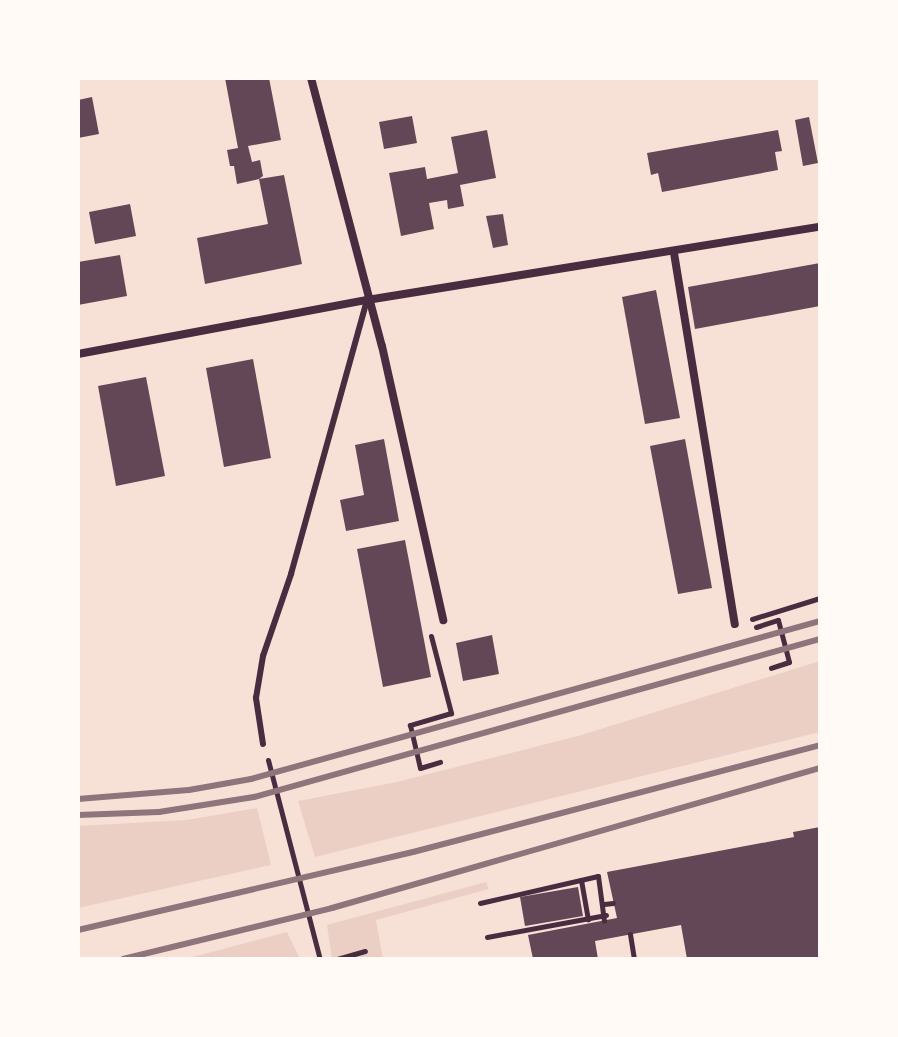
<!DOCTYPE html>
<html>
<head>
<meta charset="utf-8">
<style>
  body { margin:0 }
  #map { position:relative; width:898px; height:1037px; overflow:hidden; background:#f7e1d7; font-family:"Asap Condensed",sans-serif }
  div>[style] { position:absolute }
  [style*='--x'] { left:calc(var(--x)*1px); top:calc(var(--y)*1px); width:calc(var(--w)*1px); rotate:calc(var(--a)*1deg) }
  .green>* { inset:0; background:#ebcfc5 }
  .building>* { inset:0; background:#644757 }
  .path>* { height:5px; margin:-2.5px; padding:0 2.5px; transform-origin:2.5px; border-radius:2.5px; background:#4a2c40 }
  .service>* { height:6px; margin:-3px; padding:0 3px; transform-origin:3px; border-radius:3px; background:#4a2c40 }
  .minor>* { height:8px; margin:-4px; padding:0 4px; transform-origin:4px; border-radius:4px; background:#4a2c40 }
  .rail>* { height:6px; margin:-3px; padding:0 3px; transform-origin:3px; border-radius:3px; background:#8f747c }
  span { translate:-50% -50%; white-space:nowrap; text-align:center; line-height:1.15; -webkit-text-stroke:7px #fffaf5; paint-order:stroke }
  .frame { position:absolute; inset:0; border:80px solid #fffaf5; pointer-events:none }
</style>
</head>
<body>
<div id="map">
  <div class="green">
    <i style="clip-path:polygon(820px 661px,820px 732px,315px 857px,298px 801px,397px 782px,578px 736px)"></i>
    <i style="clip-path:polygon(257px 808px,271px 865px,78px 908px,78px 826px,186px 820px)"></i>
    <i style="clip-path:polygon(486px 882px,489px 889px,376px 920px,383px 959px,332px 959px,327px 925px)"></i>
    <i style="clip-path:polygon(287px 932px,300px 959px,185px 959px)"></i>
  </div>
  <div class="building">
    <i style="clip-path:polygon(225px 78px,269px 78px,281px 140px,248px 146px,252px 162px,260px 160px,263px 176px,259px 179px,284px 175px,302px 264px,205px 284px,197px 238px,268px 224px,259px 179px,237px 184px,234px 166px,230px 166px,227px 150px,238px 148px)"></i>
    <i style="clip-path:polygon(92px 97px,99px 134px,78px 138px,78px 100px)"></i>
    <i style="clip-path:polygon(412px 116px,417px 143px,384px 149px,379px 122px)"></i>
    <i style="clip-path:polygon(809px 117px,818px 163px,803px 166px,795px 120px)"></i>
    <i style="clip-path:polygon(487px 130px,496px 178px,460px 185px,464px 206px,448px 209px,447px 200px,429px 203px,434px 229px,401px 236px,389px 173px,425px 167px,427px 179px,458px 173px,451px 137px)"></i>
    <i style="clip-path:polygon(778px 130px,782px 151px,775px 152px,778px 170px,662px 192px,658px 173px,651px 175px,647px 153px)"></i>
    <i style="clip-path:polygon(130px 204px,136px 236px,95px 244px,89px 212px)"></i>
    <i style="clip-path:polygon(503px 214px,508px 245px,493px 248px,486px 216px)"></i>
    <i style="clip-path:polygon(120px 255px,127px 296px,78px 305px,78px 262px)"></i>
    <i style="clip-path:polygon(820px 263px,820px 306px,695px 329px,688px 287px)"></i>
    <i style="clip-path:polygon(656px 290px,680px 418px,645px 424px,622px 297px)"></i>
    <i style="clip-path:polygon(253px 359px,271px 458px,224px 467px,206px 368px)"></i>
    <i style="clip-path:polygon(146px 377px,165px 476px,116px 486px,98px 386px)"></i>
    <i style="clip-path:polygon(384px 439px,399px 521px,346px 531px,340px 500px,364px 495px,355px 445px)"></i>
    <i style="clip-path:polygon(685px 439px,712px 588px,678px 594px,650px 446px)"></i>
    <i style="clip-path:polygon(405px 540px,431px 677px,383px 687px,357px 549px)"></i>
    <i style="clip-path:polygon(492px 635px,499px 674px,463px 681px,456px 643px)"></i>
    <i style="clip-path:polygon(820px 827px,820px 959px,687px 959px,681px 925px,595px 941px,598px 959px,533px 959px,528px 935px,617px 918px,607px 872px,794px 837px,793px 832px)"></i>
    <i style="clip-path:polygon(578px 887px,583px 916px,525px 926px,520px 897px)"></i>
  </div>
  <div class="path">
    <i style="--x:752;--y:619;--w:71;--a:-17.2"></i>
    <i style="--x:756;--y:627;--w:23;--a:-18"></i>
    <i style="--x:778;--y:620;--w:43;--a:75.3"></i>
    <i style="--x:789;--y:662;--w:19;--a:162"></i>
    <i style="--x:431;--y:636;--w:80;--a:75.4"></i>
    <i style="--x:451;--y:713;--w:43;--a:163.7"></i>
    <i style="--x:410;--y:725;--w:44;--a:76.9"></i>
    <i style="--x:420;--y:768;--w:21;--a:-17"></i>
    <i style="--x:268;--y:760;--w:206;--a:75.4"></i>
    <i style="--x:581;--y:880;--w:40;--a:80"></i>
    <i style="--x:480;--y:903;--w:121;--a:-12.9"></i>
    <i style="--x:598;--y:876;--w:45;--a:82.4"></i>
    <i style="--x:604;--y:904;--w:9;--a:-6"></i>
    <i style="--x:630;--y:934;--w:25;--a:81"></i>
    <i style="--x:487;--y:937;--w:121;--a:-10.5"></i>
    <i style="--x:337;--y:959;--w:29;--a:-16"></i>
  </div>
  <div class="service">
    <i style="--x:263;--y:744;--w:47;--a:-98.7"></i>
    <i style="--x:256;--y:698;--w:43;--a:-80.5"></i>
    <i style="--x:263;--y:656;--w:87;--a:-71.1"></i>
    <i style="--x:291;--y:574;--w:284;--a:-74.5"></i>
  </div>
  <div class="minor">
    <i style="--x:311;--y:78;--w:277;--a:75.2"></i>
    <i style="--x:382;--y:346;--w:281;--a:77.4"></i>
    <i style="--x:674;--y:253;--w:376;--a:80.7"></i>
    <i style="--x:78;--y:354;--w:294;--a:-10.6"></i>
    <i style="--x:367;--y:300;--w:459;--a:-9.2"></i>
  </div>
  <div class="rail">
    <i style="--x:78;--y:799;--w:111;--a:-4.6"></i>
    <i style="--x:189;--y:790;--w:63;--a:-10.1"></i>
    <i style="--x:251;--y:779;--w:591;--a:-15.52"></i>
    <i style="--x:78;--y:815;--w:81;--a:-2.1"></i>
    <i style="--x:159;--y:812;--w:96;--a:-9"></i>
    <i style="--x:254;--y:797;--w:588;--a:-15.6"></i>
    <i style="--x:78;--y:930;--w:344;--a:-13.1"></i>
    <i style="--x:413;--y:852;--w:421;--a:-14.7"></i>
    <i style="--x:123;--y:959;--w:215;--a:-13.7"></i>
    <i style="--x:332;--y:908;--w:508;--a:-16.01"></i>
  </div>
  <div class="frame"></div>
</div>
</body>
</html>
